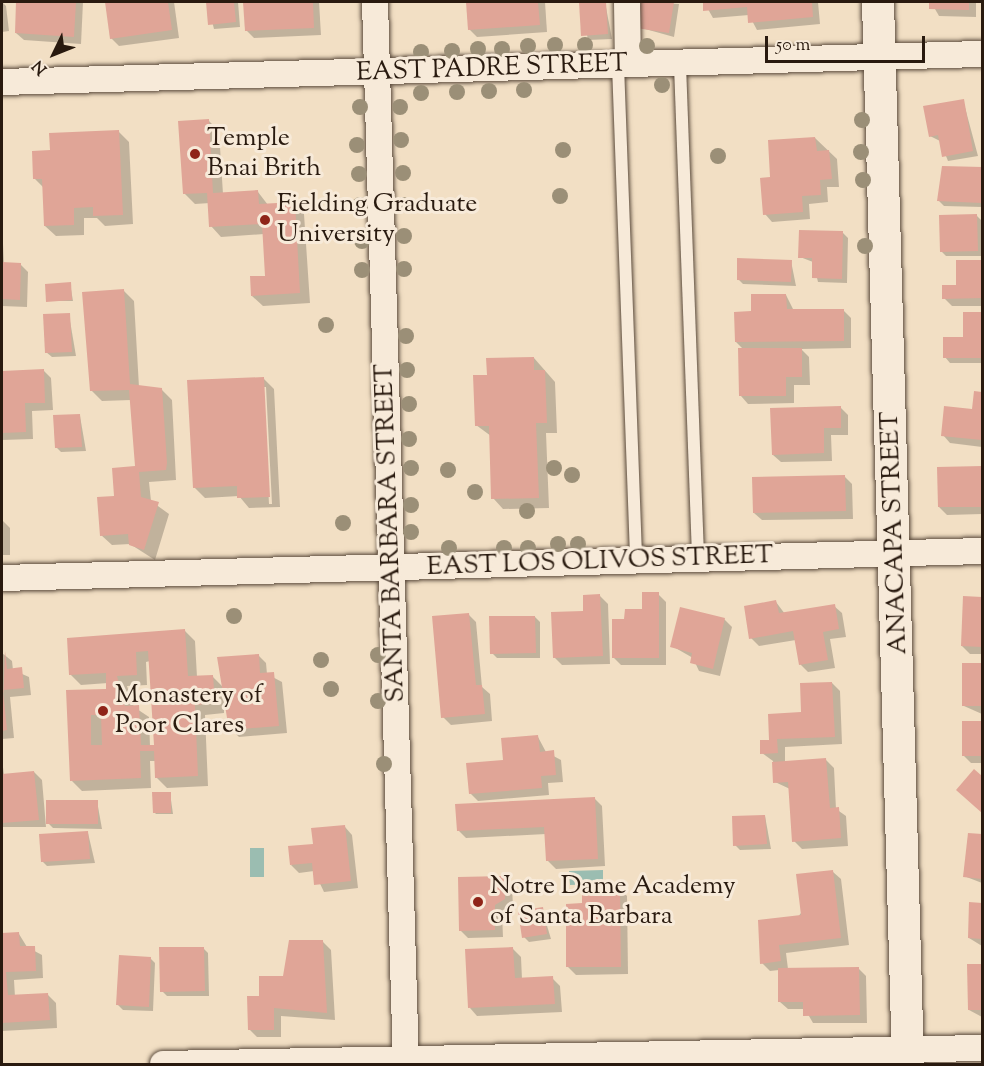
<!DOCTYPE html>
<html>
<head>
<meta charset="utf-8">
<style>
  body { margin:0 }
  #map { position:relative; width:984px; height:1066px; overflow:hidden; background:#f2dfc4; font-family:"Sorts Mill Goudy",serif }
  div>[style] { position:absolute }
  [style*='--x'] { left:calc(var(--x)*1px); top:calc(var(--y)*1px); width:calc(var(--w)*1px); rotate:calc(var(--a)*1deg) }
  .water>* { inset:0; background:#9bbdb1 }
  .shadow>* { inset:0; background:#0003 }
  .building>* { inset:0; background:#e0a597 }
  .roads { filter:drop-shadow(0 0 2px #5b4b3c) drop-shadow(0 0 2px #5b4b3c) }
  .service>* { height:12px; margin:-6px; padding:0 6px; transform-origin:6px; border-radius:6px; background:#f7ead9 }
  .minor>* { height:26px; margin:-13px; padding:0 13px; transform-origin:13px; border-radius:13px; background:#f7ead9 }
  .tertiary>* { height:32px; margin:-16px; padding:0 16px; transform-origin:16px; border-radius:16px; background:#f7ead9 }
  .trees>* { width:16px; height:16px; margin:-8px; border-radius:50%; background:#9b8f77 }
  .dots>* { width:16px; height:16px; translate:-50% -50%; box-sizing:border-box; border:3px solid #f7ead9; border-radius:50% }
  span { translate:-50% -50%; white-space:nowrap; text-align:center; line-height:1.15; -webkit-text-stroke:6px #f7ead9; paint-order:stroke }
  .street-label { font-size:26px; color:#291a0f }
  .poi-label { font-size:26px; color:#291a0f }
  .left { translate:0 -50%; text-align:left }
  .frame { position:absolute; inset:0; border:3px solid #291a0f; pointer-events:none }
  .north { position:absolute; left:24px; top:24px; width:60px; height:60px; -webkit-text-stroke:4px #f7ead9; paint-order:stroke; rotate:227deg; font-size:16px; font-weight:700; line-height:24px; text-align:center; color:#291a0f }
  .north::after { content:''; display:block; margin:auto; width:21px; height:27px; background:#291a0f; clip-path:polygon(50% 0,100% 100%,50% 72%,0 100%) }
  .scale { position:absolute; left:765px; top:36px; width:160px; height:27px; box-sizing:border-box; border:3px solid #291a0f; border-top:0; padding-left:8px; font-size:18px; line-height:21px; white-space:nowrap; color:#291a0f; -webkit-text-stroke:4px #f7ead9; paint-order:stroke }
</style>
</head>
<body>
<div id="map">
  <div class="water">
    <i style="clip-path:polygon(250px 848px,264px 848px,264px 877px,250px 877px)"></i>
    <i style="clip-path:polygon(603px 870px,603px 884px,570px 885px,569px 871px)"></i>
  </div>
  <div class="shadow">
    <i style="clip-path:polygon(2px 2px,6px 6px,9px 31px,2px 32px)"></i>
    <i style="clip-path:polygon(18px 2px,83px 2px,81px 44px,24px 40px,16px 33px)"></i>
    <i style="clip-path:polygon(106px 2px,174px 2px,179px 38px,119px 46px,111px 38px)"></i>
    <i style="clip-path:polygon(207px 2px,238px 2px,240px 27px,214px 29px)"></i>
    <i style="clip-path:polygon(245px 2px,319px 2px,321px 35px,254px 38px,246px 30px)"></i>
    <i style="clip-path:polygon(467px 2px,545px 2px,547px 32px,477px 37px,469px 29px)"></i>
    <i style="clip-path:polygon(605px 2px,612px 39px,588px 40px,581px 3px)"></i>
    <i style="clip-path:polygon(642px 2px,679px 4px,674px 37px,638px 27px)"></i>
    <i style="clip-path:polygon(704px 2px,818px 2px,820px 24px,757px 30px,749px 15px,713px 18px)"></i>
    <i style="clip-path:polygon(931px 2px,976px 2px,976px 17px,939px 16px)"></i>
    <i style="clip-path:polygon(963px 100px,978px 156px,948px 161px,940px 141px,930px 136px)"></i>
    <i style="clip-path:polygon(208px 120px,219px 131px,223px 194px,258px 192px,268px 205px,294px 204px,304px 214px,310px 303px,263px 306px,252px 296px,266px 277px,264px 234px,221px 237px,211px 226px,210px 203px,195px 204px,184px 193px)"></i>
    <i style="clip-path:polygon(118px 131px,129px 142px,133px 224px,105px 226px,97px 218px,84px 218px,84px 235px,56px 236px,45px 226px,44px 188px,35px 179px,51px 151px)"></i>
    <i style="clip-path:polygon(815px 138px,837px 159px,839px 187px,827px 187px,828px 202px,809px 204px,810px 219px,772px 222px,765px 214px,772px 178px)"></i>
    <i style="clip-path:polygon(943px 167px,982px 169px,982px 207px,944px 206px,939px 201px)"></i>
    <i style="clip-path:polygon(977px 216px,982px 221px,982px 256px,946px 256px,941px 251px)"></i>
    <i style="clip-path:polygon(2px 223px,4px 264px,20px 264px,28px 272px,27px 307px,2px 306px)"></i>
    <i style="clip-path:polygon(843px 233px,848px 238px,847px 283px,818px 282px,813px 262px,800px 257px)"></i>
    <i style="clip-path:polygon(791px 261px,796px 286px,743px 284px,738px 279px)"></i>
    <i style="clip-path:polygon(982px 261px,982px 306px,952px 306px,944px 298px,958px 287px,957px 262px)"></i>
    <i style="clip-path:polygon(70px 284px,73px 301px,47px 301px)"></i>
    <i style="clip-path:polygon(123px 290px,134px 301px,139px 387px,161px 389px,172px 400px,176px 480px,149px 482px,151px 501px,169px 514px,155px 560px,130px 544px,112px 545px,101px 535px,116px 497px,136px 468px,131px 400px,102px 401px,91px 390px)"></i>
    <i style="clip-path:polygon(786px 295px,794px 311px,843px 310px,851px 318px,851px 348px,801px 349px,809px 357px,810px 385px,794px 385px,794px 403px,748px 404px,741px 396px,744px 350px,736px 342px,753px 313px)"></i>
    <i style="clip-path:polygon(964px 313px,982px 313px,982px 363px,950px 363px,945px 357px,964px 338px)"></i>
    <i style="clip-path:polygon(69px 315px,76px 356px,52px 357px,46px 352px)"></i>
    <i style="clip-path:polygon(534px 358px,555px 382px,557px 433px,546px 433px,549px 508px,503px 509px,493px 498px,491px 436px,476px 425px,488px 376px)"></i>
    <i style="clip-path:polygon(43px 370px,51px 378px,53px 410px,32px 411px,33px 439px,2px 440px,2px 372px)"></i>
    <i style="clip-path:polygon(evenodd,263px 378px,274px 389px,280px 507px,249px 508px,239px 496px,205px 498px,194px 487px,263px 378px,263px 387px,266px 387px,272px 504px,269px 504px,263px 387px)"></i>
    <i style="clip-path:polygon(976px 392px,982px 393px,982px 447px,950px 443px,943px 435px,974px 411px)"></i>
    <i style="clip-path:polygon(840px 407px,848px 415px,848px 435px,831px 435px,832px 461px,781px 462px,773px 455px)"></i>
    <i style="clip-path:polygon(80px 416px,86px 451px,61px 452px,56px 447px)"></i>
    <i style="clip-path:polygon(982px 467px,982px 514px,947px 515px,939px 507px,939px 468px)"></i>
    <i style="clip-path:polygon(844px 476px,852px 484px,853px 519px,762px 520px,754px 513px)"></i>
    <i style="clip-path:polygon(2px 520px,10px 528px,10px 555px,2px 555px)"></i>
    <i style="clip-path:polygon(658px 594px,666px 602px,666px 665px,621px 665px,613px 657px)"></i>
    <i style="clip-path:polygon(600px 596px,608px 604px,610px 664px,562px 665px,554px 657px)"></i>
    <i style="clip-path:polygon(964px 597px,982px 598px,982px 654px,970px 654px,962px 646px)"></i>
    <i style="clip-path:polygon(776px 602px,785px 614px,834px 606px,842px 613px,846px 637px,830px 639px,835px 668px,808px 672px,800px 664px,796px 640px,759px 646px,751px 638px)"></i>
    <i style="clip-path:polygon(469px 615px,476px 622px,482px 687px,490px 694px,492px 721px,451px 725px,443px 717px)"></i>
    <i style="clip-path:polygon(535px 617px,540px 622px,540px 658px,497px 658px,492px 653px)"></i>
    <i style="clip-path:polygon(724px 619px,732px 627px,720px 676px,699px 671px,693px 658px,672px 646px)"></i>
    <i style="clip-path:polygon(evenodd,185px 631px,195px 641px,197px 677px,212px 676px,224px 688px,258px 655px,266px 663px,267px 674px,282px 682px,287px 733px,239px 737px,231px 729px,224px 700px,224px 713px,205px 715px,208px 786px,167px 788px,156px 777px,156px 761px,150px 761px,151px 788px,82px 791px,72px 781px,67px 692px,108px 690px,108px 683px,81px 685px,70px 674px,185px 631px,150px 661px,156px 746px,150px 746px,149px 717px,134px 707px,127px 686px,147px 685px,146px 662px,150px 661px)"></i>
    <i style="clip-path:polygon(2px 653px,12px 661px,13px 670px,29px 677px,31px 695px,10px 697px,14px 738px,2px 739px)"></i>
    <i style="clip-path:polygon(964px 665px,982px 665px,982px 714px,964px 706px)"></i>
    <i style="clip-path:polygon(832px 683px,840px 691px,842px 744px,785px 747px,785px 762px,826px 760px,834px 768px,836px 809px,846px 816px,848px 846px,802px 849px,794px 841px,790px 789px,775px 782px,773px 761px,762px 753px)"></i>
    <i style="clip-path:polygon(963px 722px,982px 722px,982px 763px,971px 763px,963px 755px)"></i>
    <i style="clip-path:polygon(538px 737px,546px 752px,561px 760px,563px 782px,548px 783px,549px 795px,478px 801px,470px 793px)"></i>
    <i style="clip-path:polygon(2px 759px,4px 775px,34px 772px,42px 780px,46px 827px,2px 827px)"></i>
    <i style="clip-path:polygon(170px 793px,173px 814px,156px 814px,154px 812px)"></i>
    <i style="clip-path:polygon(594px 798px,602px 806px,605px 866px,556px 869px,548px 861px,546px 834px,466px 838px,458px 830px)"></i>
    <i style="clip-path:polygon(97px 801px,102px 829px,53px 828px,46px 821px)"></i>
    <i style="clip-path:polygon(765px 816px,771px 849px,740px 850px,735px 845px)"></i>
    <i style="clip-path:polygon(345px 827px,352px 835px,358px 888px,324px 892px,314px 871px,299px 873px,291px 865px)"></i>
    <i style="clip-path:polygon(88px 833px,95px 863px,47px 866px,42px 861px)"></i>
    <i style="clip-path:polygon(970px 834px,982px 836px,982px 883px,964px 876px)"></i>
    <i style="clip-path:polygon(833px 872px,841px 879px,849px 945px,786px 953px,788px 969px,858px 968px,866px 976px,867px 1023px,813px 1023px,805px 1009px,788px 1009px,780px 1002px,779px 970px,770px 971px,762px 963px)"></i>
    <i style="clip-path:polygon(504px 878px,512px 886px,513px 907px,502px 913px,503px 937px,468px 938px,460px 930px)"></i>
    <i style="clip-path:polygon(620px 889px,627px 896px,628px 974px,576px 975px,568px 967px,584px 905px)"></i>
    <i style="clip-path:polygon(971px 904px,982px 904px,982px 946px,969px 938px)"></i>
    <i style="clip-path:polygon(542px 909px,551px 939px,529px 942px,524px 937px)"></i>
    <i style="clip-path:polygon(2px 934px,19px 934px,27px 947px,42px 955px,43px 978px,14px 980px,15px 997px,48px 995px,56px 1003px,57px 1028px,2px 1031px)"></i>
    <i style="clip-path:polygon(323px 942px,331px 950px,335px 1020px,281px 1016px,281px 1037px,257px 1037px,249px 1029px,260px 997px)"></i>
    <i style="clip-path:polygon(203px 948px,208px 953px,209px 996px,167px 996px,162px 991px)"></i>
    <i style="clip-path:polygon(513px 949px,521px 957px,522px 979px,552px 978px,560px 986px,562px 1012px,477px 1016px,470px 1008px)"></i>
    <i style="clip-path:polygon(150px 958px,155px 963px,153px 1011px,123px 1010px,118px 1005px)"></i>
    <i style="clip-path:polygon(968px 965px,982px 965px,982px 1017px,969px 1010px)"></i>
  </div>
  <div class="building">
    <i style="clip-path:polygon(16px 2px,76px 2px,74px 37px,15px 33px)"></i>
    <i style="clip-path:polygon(105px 2px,168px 2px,172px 30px,110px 39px)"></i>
    <i style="clip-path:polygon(206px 2px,234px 2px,236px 22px,208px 25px)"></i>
    <i style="clip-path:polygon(243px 2px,313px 2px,314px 28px,245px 31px)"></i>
    <i style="clip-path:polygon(466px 2px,538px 2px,540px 25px,468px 30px)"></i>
    <i style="clip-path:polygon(579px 2px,606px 2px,608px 34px,581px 36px)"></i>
    <i style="clip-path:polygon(641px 2px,674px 2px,669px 33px,636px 28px)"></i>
    <i style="clip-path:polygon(703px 2px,812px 2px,813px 17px,748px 23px,747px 7px,703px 11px)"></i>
    <i style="clip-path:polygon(929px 2px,969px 2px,969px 10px,929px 9px)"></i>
    <i style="clip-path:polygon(964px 99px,973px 151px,942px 157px,938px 135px,929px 137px,923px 106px)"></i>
    <i style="clip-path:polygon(209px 119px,213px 193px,258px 190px,259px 204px,295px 202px,300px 293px,251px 296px,250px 276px,265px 276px,262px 224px,209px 227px,207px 193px,183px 194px,178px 121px)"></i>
    <i style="clip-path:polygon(119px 130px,123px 215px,93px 216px,93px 207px,74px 208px,74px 225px,44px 226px,42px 179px,33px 179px,32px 151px,50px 150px,49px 133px)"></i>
    <i style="clip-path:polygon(815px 137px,817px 151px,829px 150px,832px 179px,820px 180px,821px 195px,802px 196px,803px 212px,763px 215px,760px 178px,770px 177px,768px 140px)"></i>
    <i style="clip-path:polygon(942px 166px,982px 167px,982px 203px,937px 201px)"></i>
    <i style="clip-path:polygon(977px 214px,978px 251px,940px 252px,939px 215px)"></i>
    <i style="clip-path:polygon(799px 230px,843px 231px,842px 279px,812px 278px,812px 258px,798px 258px)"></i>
    <i style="clip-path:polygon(737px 258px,792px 260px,791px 282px,737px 280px)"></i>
    <i style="clip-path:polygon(956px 260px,982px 260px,982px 298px,942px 299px,942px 285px,956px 285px)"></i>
    <i style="clip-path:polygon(2px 262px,21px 263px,20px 300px,2px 299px)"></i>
    <i style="clip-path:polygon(71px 282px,72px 300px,46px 302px,45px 284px)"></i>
    <i style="clip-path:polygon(124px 289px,130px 384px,162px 388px,167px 463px,166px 470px,139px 472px,141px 497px,159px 502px,144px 550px,129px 545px,128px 534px,100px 536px,97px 497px,114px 496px,112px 468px,135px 466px,129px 390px,90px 391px,82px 292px)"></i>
    <i style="clip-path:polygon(751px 294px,786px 294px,787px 309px,844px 309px,844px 341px,735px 342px,734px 312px,751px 311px)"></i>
    <i style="clip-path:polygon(963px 312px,982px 312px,982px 358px,943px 358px,943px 337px,963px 337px)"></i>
    <i style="clip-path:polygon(70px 313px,72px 352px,45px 353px,43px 314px)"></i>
    <i style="clip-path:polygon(738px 348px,802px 348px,802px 377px,786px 377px,786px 396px,739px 396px)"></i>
    <i style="clip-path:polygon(534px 357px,534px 370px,545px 370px,547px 423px,536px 423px,539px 498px,491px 499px,489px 426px,475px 426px,473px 375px,487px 375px,486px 358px)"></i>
    <i style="clip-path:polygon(44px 369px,45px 403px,25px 403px,26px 432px,2px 433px,2px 371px)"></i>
    <i style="clip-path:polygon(264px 377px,270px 497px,237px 498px,237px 486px,193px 488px,187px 380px)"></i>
    <i style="clip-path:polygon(974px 391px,982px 392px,982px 440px,941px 436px,944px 406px,972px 409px)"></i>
    <i style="clip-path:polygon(841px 406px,841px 428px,824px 428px,824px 453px,772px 455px,770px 408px)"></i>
    <i style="clip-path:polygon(80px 414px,82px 447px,55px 448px,53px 415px)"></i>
    <i style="clip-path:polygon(982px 466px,982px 507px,938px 507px,937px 467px)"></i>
    <i style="clip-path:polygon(845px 475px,846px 511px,753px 513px,752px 477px)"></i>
    <i style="clip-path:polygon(642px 592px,659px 592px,659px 658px,612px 658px,612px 619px,624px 619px,625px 609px,642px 609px)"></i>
    <i style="clip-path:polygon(600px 594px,603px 656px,553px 658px,551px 612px,583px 611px,583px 595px)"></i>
    <i style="clip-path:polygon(963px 596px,982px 597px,982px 647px,961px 646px)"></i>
    <i style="clip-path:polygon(776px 600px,779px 613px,835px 604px,839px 629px,823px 632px,828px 660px,799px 665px,793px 631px,749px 639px,744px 606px)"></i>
    <i style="clip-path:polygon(680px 607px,725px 618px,713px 669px,690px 663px,692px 653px,670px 647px)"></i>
    <i style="clip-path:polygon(469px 613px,476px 685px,482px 685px,485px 714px,441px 718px,432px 616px)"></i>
    <i style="clip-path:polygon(489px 616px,535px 616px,536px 653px,490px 654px)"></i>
    <i style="clip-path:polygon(evenodd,185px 629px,188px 676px,213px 675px,215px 703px,195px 705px,198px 776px,155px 778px,154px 751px,140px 751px,141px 778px,70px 781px,66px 690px,106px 689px,106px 673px,69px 675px,67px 638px,185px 629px,148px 651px,154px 745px,141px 745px,139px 705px,125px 706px,117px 676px,137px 675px,136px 652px,148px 651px,185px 629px,91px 715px,101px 715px,102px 745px,91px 745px,91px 715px)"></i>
    <i style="clip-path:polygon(5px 651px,7px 669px,22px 667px,24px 688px,3px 690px,7px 730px,2px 731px)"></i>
    <i style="clip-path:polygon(259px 654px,260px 673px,274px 672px,279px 726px,229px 730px,217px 657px)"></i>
    <i style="clip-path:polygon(962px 663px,982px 663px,982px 706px,962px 706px)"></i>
    <i style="clip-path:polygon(832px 682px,835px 737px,777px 739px,778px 753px,760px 754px,760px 740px,769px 740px,768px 714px,801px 712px,800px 683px)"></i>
    <i style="clip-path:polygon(962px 721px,982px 721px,982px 756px,962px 756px)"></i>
    <i style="clip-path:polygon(538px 735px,540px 752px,554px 750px,556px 775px,541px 776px,542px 788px,469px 794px,466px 763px,503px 760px,501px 738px)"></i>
    <i style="clip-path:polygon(826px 758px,830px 808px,839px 807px,841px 838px,792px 842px,788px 782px,773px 783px,772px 762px)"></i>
    <i style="clip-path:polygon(974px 769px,982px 776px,982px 813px,956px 790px)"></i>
    <i style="clip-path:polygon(34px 771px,39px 820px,2px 823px,2px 774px)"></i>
    <i style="clip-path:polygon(152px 792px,171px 792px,171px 813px,153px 813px)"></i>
    <i style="clip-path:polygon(595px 797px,598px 859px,546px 861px,544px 827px,457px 831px,455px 804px)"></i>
    <i style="clip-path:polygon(46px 800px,98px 800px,98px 824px,46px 824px)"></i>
    <i style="clip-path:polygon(765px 815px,767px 844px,733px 846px,732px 816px)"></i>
    <i style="clip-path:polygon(345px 825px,351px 881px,314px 885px,312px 863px,290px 865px,288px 846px,313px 844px,311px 828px)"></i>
    <i style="clip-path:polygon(88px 831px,90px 859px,41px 862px,39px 834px)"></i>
    <i style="clip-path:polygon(968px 833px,982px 834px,982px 879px,963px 877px)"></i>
    <i style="clip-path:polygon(833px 870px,841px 938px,779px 945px,781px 961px,760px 964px,758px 920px,801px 915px,796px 874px)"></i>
    <i style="clip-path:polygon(505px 876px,505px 899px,495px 905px,495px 930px,459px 931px,458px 877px)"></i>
    <i style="clip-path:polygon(582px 887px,620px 887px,621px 967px,566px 967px,566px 904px,582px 903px)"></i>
    <i style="clip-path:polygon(969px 902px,982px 903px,982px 939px,968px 938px)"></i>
    <i style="clip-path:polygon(543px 907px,547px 934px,522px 938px,518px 911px)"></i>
    <i style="clip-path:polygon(19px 932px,20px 946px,35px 946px,36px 971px,6px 972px,8px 995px,48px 993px,50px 1020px,2px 1023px,2px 933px)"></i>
    <i style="clip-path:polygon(289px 940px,323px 940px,327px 1013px,274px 1008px,274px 1030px,248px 1030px,247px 996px,259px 996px,259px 976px,283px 976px)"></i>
    <i style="clip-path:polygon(159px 947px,204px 947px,205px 991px,160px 992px)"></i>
    <i style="clip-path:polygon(513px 947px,515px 978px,553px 976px,555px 1004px,468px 1008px,465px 949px)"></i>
    <i style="clip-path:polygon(119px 955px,151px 957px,149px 1007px,116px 1005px)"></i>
    <i style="clip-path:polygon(967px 964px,982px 964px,982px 1010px,968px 1010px)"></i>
    <i style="clip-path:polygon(859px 967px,860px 1015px,803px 1016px,803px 1002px,778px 1002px,778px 968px)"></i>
  </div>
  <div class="roads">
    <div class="service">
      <i style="--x:618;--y:65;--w:496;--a:87.9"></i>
      <i style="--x:680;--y:65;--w:495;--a:87.9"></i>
    </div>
    <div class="minor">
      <i style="--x:375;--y:2;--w:1062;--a:88.33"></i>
      <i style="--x:627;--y:2;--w:62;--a:89.1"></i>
      <i style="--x:2;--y:82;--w:980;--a:-1.64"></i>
      <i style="--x:2;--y:578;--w:980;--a:-1.58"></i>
      <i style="--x:163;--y:1064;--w:819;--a:-1.12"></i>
    </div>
    <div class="tertiary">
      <i style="--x:878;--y:2;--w:1062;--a:88.38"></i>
    </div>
  </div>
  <div class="trees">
    <i style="left:555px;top:45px"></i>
    <i style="left:585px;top:45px"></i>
    <i style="left:528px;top:46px"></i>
    <i style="left:647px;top:46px"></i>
    <i style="left:478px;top:49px"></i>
    <i style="left:502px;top:49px"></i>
    <i style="left:452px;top:51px"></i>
    <i style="left:421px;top:52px"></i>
    <i style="left:662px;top:85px"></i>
    <i style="left:524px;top:90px"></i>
    <i style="left:489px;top:91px"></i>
    <i style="left:457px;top:92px"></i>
    <i style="left:421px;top:93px"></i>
    <i style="left:360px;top:107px"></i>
    <i style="left:400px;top:107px"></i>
    <i style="left:862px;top:120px"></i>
    <i style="left:401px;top:140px"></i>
    <i style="left:357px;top:145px"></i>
    <i style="left:563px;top:150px"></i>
    <i style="left:861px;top:152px"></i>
    <i style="left:718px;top:156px"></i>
    <i style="left:403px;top:173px"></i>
    <i style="left:359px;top:174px"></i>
    <i style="left:863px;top:180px"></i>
    <i style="left:560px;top:196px"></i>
    <i style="left:360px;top:205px"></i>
    <i style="left:403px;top:205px"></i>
    <i style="left:404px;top:236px"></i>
    <i style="left:362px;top:241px"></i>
    <i style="left:865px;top:246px"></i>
    <i style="left:404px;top:269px"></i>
    <i style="left:362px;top:270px"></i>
    <i style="left:326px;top:325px"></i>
    <i style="left:406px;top:336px"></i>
    <i style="left:407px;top:370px"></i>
    <i style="left:409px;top:404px"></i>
    <i style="left:409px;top:439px"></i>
    <i style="left:411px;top:468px"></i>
    <i style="left:554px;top:468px"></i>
    <i style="left:448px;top:470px"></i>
    <i style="left:572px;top:475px"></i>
    <i style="left:475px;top:492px"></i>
    <i style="left:411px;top:505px"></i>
    <i style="left:527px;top:511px"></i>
    <i style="left:343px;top:523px"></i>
    <i style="left:411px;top:532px"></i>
    <i style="left:558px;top:544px"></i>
    <i style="left:578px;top:544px"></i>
    <i style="left:449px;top:548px"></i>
    <i style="left:504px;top:548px"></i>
    <i style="left:528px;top:548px"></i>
    <i style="left:234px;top:616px"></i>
    <i style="left:378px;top:655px"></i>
    <i style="left:321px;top:660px"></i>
    <i style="left:331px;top:689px"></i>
    <i style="left:378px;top:701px"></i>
    <i style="left:384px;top:764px"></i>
  </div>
  <div class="dots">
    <i style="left:195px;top:154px;background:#8f2418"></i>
    <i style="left:265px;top:220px;background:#8f2418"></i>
    <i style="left:103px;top:711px;background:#8f2418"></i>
    <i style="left:478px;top:902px;background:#8f2418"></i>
  </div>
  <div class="street-label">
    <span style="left:492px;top:69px;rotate:-2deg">EAST PADRE STREET</span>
    <span style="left:391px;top:533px;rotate:-92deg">SANTA BARBARA STREET</span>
    <span style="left:895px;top:533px;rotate:-92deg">ANACAPA STREET</span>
    <span style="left:600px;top:562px;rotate:-2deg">EAST LOS OLIVOS STREET</span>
  </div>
  <div class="poi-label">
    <span class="left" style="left:207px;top:154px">Temple<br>Bnai Brith</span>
    <span class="left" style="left:277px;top:220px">Fielding Graduate<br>University</span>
    <span class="left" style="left:115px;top:711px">Monastery of<br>Poor Clares</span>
    <span class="left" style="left:490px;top:902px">Notre Dame Academy<br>of Santa Barbara</span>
  </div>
  <div class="frame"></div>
  <div class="north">N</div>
  <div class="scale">50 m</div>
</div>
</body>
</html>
